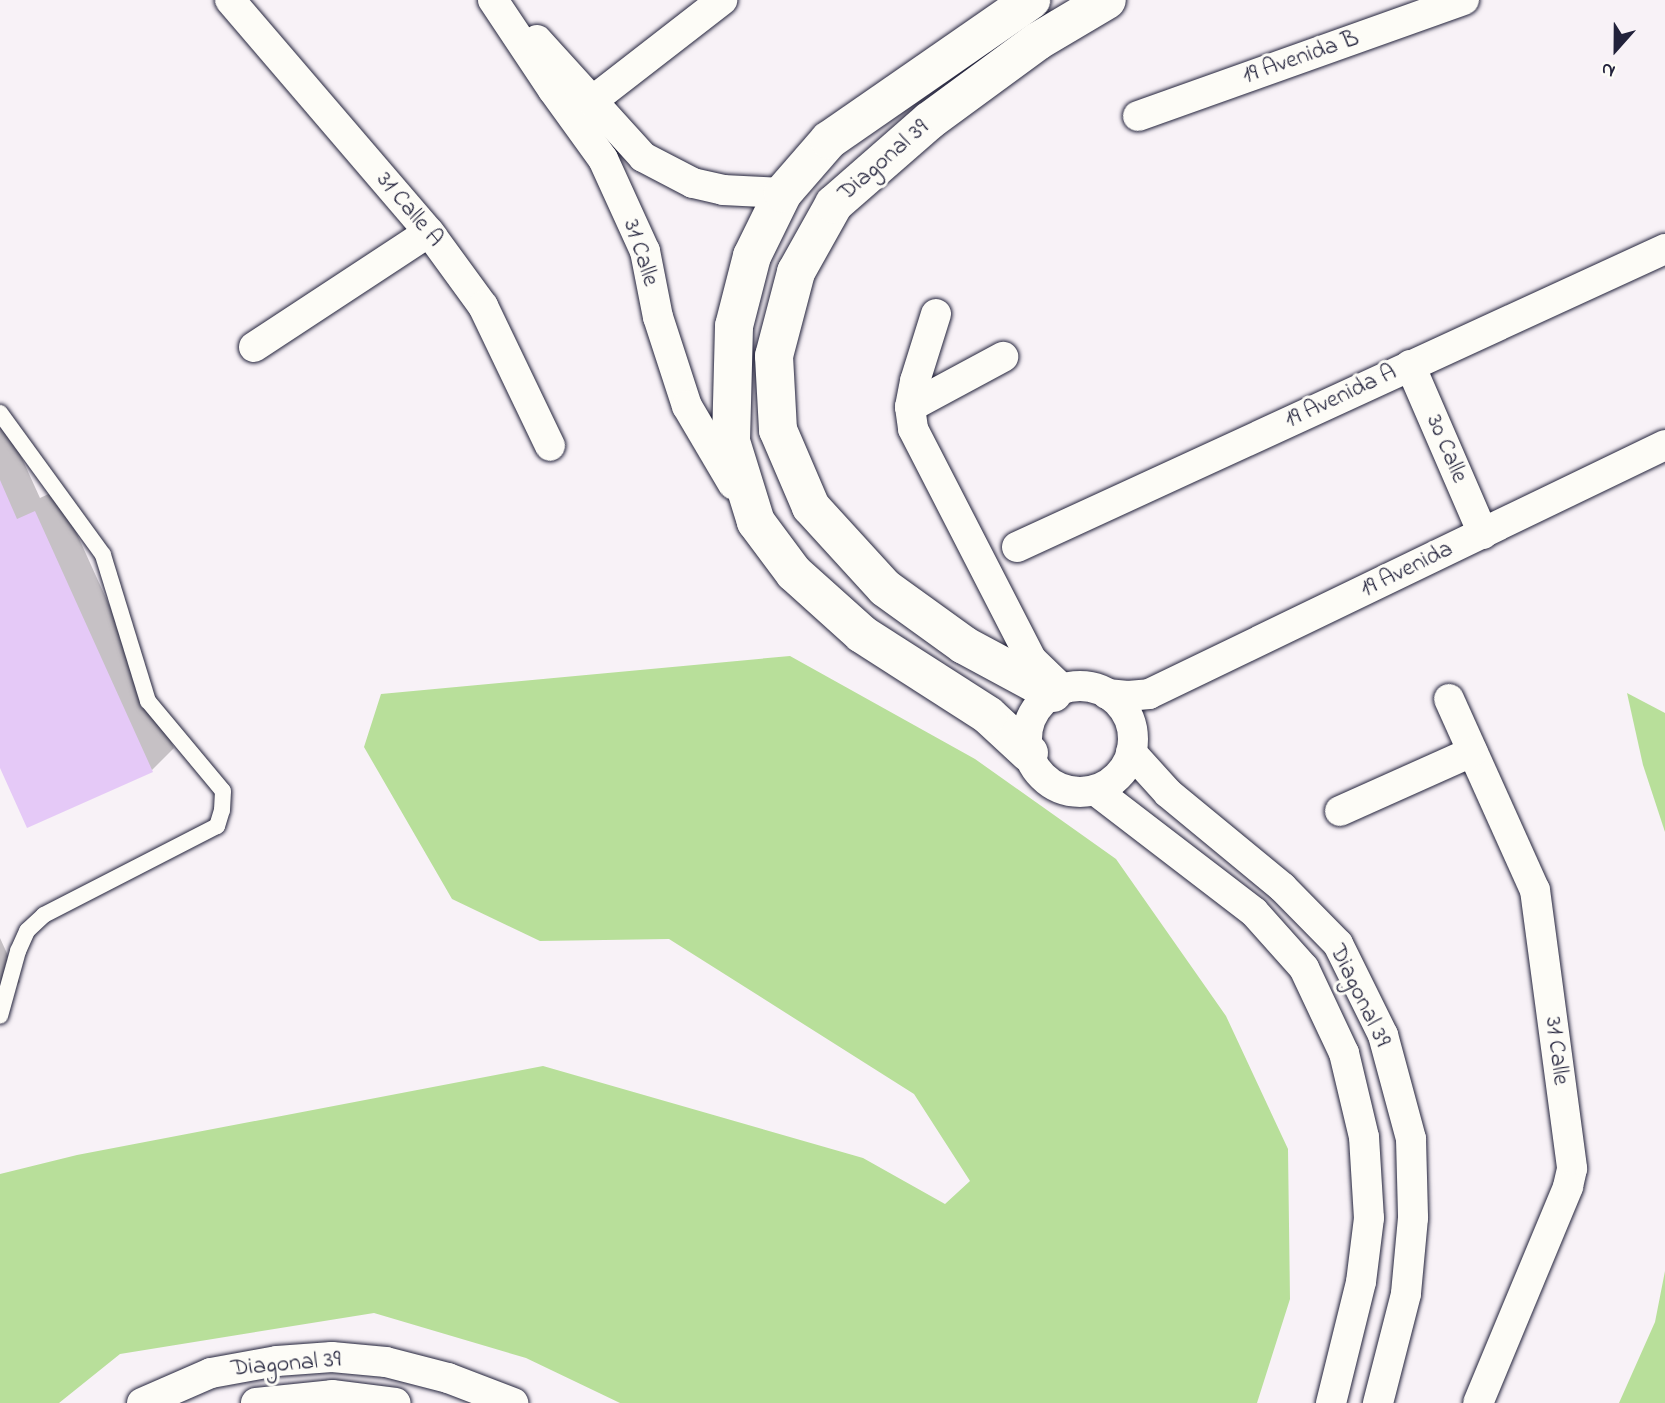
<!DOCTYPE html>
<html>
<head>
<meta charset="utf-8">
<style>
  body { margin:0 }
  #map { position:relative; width:1665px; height:1403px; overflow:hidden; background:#f8f2f7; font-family:"Indie Flower",sans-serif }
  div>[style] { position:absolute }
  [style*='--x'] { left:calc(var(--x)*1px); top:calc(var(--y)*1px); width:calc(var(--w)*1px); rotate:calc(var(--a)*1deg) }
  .green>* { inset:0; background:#b8df9a }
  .shadow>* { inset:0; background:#0003 }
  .building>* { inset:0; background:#e5c9f7 }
  .roads { filter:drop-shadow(0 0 2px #22223b) drop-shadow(0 0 2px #22223b) }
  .lane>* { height:16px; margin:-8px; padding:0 8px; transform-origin:8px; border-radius:8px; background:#fdfcf7 }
  .street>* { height:30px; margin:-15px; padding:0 15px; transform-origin:15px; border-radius:15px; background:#fdfcf7 }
  .street>.ring { margin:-15px; padding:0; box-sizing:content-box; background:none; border:30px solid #fdfcf7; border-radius:50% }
  .secondary>* { height:38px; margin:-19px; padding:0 19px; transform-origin:19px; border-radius:19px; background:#fdfcf7 }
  span { translate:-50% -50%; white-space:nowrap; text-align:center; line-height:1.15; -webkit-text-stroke:6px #fdfcf7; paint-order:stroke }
  .street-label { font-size:24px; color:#22223b }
  .north { position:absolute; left:1581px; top:14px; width:70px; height:70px; -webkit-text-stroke:5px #fdfcf7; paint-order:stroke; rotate:201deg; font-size:19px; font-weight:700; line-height:28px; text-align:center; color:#22223b }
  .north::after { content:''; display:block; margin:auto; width:24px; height:32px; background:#22223b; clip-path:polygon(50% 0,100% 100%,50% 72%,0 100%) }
</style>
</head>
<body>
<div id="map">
  <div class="green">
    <i style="clip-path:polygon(790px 656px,975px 759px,1116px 859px,1226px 1016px,1288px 1149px,1290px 1299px,1257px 1403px,620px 1403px,526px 1358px,374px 1313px,120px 1354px,59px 1403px,0 1403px,0 1174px,77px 1155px,543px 1066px,863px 1158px,945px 1204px,970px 1181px,914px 1094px,669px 939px,540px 941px,452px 899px,364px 747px,381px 694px)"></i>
    <i style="clip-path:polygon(1627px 693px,1665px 713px,1665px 832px,1643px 765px)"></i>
    <i style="clip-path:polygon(1665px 1271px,1665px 1403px,1619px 1403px,1655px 1322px)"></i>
  </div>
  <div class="shadow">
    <i style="clip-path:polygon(0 410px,40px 498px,57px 490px,174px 748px,152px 770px,0 764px)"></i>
    <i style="clip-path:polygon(0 938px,20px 982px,0 1002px)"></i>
  </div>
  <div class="building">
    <i style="clip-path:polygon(0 480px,17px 519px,35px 511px,153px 772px,27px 828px,0 768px)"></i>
  </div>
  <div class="roads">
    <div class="lane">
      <i style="--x:0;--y:413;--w:175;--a:54"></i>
      <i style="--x:103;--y:555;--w:153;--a:72.9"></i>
      <i style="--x:148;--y:701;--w:117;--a:50.2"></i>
      <i style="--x:223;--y:791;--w:19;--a:93"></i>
      <i style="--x:222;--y:810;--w:17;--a:107"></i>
      <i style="--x:217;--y:826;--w:195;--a:152.8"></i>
      <i style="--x:44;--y:915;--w:23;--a:137"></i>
      <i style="--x:27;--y:931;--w:22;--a:114"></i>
      <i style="--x:18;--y:951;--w:67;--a:105.5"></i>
    </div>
    <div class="street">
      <i style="--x:230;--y:0;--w:306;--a:49.4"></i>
      <i style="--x:429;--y:232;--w:92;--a:53.9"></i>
      <i style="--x:483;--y:306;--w:155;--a:64.4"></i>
      <i style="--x:493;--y:0;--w:108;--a:56.3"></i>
      <i style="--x:553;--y:90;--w:85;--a:54.1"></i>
      <i style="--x:603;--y:159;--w:101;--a:65.5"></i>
      <i style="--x:645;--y:251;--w:67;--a:78.9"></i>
      <i style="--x:658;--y:317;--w:94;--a:72"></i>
      <i style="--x:687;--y:406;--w:91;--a:59.5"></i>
      <i style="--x:537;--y:40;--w:158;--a:47.8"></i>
      <i style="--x:643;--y:157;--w:56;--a:27.5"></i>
      <i style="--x:693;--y:183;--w:31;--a:13"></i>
      <i style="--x:723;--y:190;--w:60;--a:2.9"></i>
      <i style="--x:592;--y:101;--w:165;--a:-37.8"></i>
      <i style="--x:1138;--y:116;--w:346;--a:-19.6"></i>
      <i style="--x:936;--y:314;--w:70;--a:107.4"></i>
      <i style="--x:915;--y:381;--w:26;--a:101"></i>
      <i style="--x:910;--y:407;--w:22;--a:82"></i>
      <i style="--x:913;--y:429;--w:259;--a:62.8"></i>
      <i style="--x:1031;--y:659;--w:40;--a:44"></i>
      <i style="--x:254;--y:347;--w:209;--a:-33.3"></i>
      <i style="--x:1410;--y:365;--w:184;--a:66.6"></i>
      <i style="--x:910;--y:407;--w:106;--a:-28.3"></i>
      <i style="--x:1017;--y:547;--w:713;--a:-24.7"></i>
      <i class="ring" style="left:1027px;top:686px;width:76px;height:76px"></i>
      <i style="--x:1107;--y:694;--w:21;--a:5"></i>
      <i style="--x:1128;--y:696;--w:21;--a:-5"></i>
      <i style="--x:1149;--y:694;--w:573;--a:-25.76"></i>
      <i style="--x:1449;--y:699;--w:209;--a:65.8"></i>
      <i style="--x:1535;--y:890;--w:281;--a:82.4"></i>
      <i style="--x:1572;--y:1169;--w:18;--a:103"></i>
      <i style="--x:1568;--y:1187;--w:234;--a:112.6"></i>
      <i style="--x:1131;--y:752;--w:55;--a:47.9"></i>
      <i style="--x:1168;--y:793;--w:148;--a:39.5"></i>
      <i style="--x:1282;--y:887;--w:80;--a:45.5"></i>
      <i style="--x:1338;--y:944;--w:102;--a:63.7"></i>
      <i style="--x:1383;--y:1035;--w:108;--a:74.9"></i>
      <i style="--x:1411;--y:1139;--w:79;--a:88.5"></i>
      <i style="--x:1413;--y:1218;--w:76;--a:95.3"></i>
      <i style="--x:1406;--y:1294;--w:113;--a:104.4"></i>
      <i style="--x:1095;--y:790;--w:200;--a:37.5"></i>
      <i style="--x:1254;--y:912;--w:75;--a:48.2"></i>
      <i style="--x:1304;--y:968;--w:94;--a:64.8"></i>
      <i style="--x:1344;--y:1053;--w:86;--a:76.6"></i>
      <i style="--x:1364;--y:1137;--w:81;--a:86.5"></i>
      <i style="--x:1369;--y:1218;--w:64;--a:97.1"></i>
      <i style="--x:1361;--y:1282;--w:125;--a:103.9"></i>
      <i style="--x:1340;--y:811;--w:145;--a:-24.1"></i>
      <i style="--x:142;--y:1403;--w:75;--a:-23.5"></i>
      <i style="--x:211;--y:1373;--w:67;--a:-10.3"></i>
      <i style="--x:277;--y:1361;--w:55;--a:-4.2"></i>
      <i style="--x:332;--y:1357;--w:54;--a:5.3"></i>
      <i style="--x:386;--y:1362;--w:64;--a:14.5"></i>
      <i style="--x:448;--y:1378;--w:70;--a:21"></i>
      <i style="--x:256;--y:1403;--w:76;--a:-6"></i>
      <i style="--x:332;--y:1395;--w:64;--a:7.1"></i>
    </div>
    <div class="secondary">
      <i style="--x:1053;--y:693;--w:101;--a:-151.7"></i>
      <i style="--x:964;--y:645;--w:97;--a:-144.2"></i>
      <i style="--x:885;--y:588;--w:110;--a:-132.4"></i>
      <i style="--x:811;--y:507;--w:84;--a:-113.2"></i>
      <i style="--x:778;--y:430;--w:74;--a:-93.1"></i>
      <i style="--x:774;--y:356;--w:87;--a:-75.3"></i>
      <i style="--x:796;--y:272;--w:78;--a:-60.8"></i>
      <i style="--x:834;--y:204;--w:126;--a:-41.1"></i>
      <i style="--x:929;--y:121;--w:135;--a:-36.3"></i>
      <i style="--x:1038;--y:41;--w:80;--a:-30.7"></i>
      <i style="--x:1029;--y:753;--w:56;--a:-137.2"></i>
      <i style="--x:988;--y:715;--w:150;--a:-147.3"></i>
      <i style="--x:862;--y:634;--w:91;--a:-138.1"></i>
      <i style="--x:794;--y:573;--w:64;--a:-126.7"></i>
      <i style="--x:756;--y:522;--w:85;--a:-107.2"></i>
      <i style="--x:731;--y:441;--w:115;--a:-88.5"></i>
      <i style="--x:734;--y:326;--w:72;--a:-75.6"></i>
      <i style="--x:752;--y:256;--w:70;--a:-63.8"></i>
      <i style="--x:783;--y:193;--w:70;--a:-49"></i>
      <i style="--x:829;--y:140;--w:246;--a:-34.7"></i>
    </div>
  </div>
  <div class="street-label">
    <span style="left:1301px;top:58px;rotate:-19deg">19 Avenida B</span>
    <span style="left:884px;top:161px;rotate:-41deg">Diagonal 39</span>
    <span style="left:409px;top:210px;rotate:50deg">31 Calle A</span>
    <span style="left:640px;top:253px;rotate:72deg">31 Calle</span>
    <span style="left:1341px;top:397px;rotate:-25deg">19 Avenida A</span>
    <span style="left:1446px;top:449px;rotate:67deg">30 Calle</span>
    <span style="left:1407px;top:570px;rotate:-26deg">19 Avenida</span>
    <span style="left:1359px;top:996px;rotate:64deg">Diagonal 39</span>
    <span style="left:1556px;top:1051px;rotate:83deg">31 Calle</span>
    <span style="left:286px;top:1365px;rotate:-5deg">Diagonal 39</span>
  </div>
  <div class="north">N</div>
</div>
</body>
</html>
